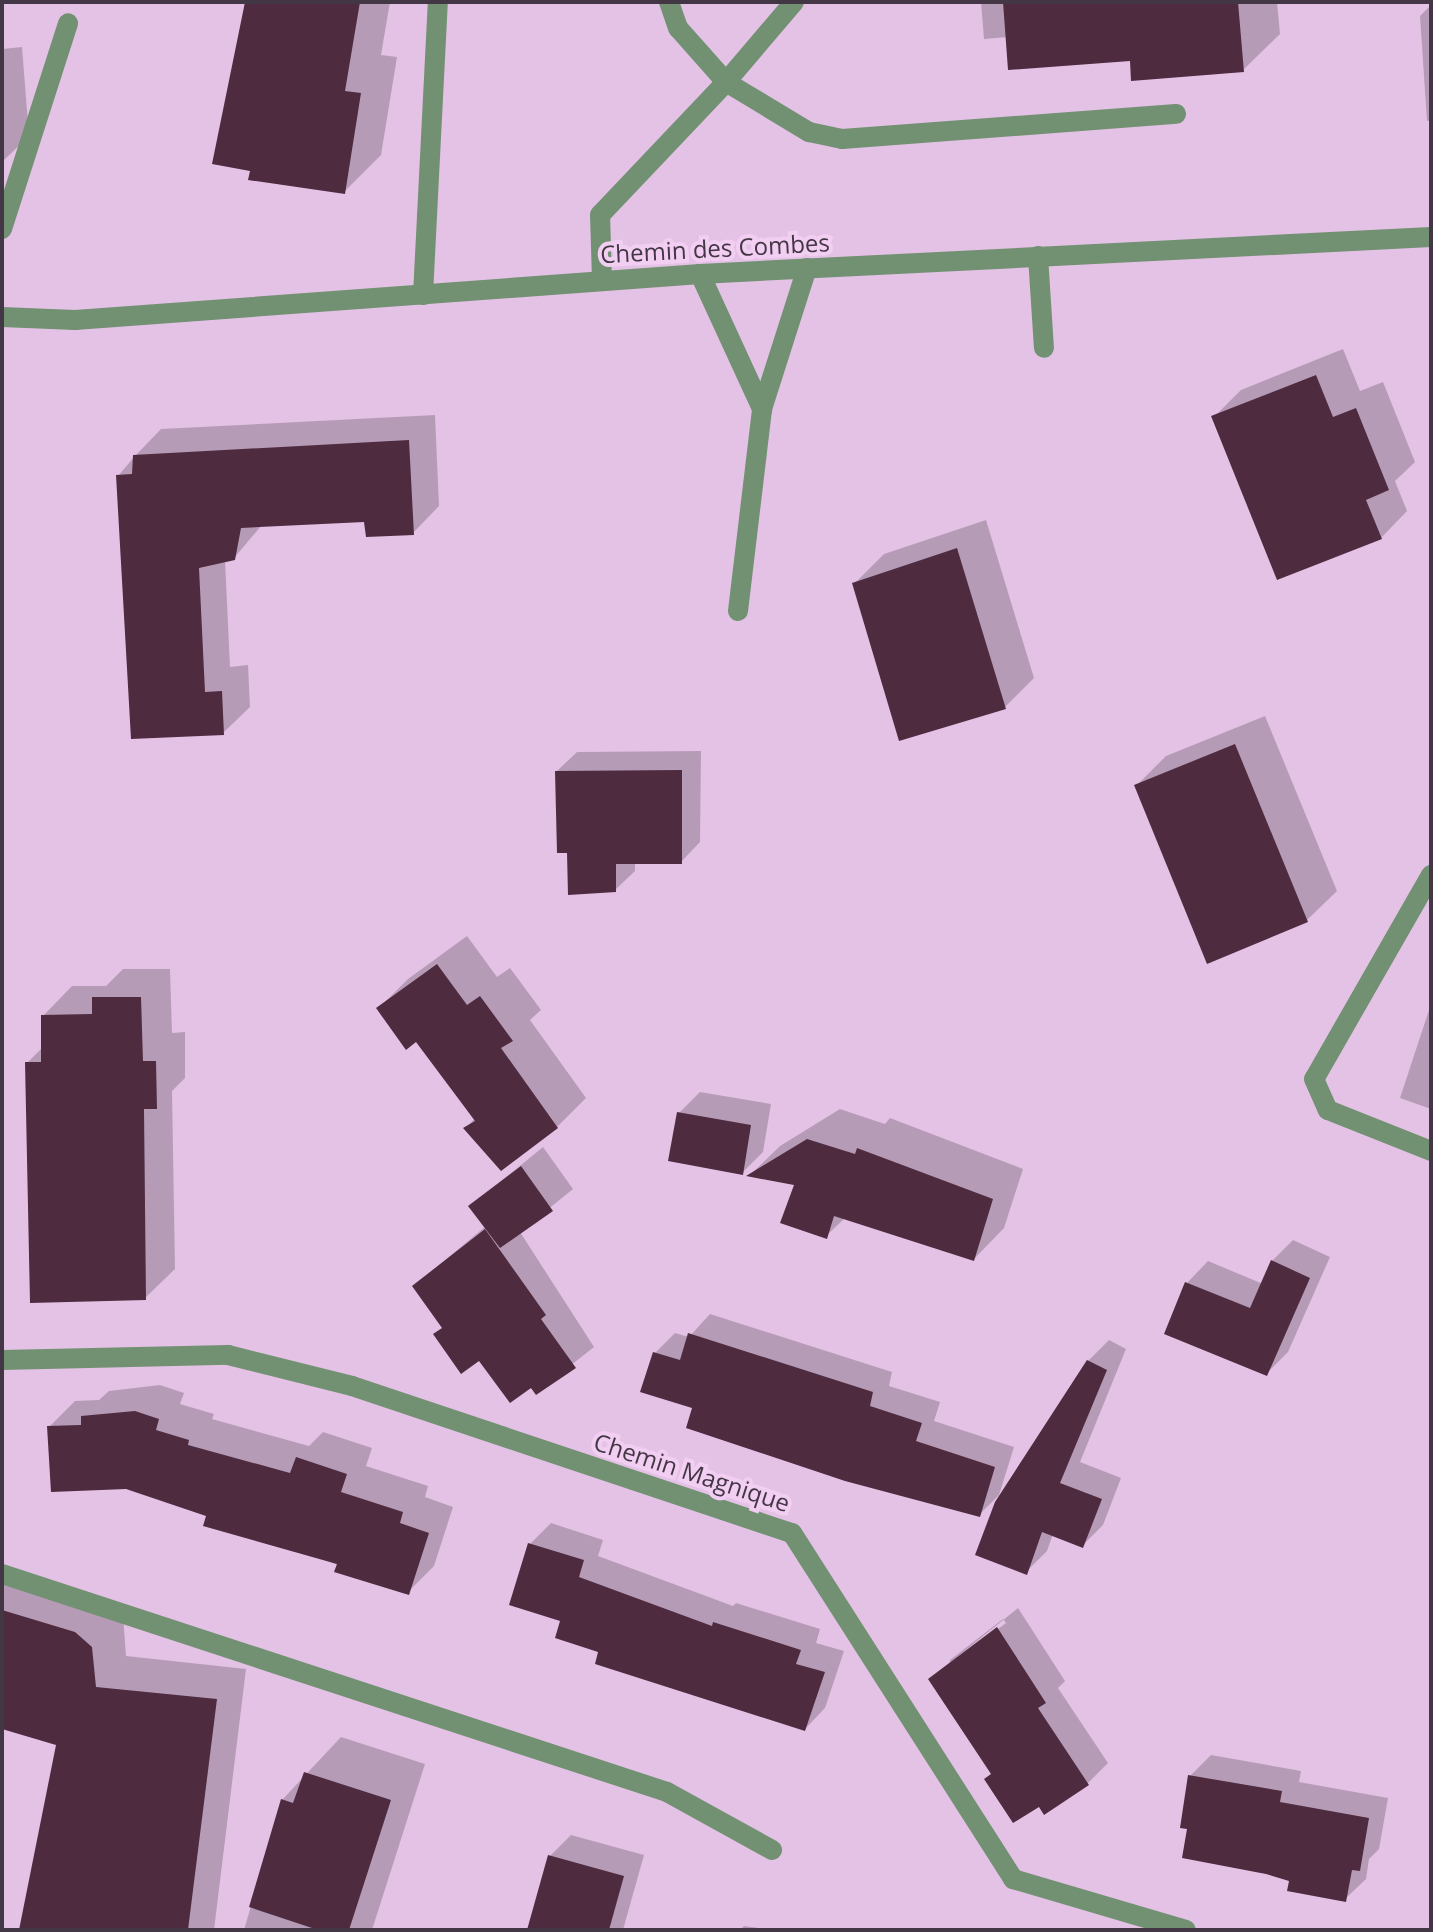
<!DOCTYPE html>
<html>
<head>
<meta charset="utf-8">
<style>
  body { margin:0 }
  #map { position:relative; width:1433px; height:1932px; overflow:hidden; background:#e4c2e5; font-family:"Open Sans",sans-serif }
  div>[style] { position:absolute }
  [style*='--x'] { left:calc(var(--x)*1px); top:calc(var(--y)*1px); width:calc(var(--w)*1px); rotate:calc(var(--a)*1deg) }
  .shadow>* { inset:0; background:#0003 }
  .building>* { inset:0; background:#4e2b3f }
  .minor>* { height:20px; margin:-10px; padding:0 10px; transform-origin:10px; border-radius:10px; background:#719172 }
  span { translate:-50% -50%; white-space:nowrap; text-align:center; line-height:1.15; -webkit-text-stroke:8px #f2cff2; paint-order:stroke }
  .street-label { font-size:24px; color:#443745 }
  .frame { position:absolute; inset:0; border:4px solid #443745; pointer-events:none }
</style>
</head>
<body>
<div id="map">
  <div class="shadow">
    <i style="clip-path:polygon(247px 2px,390px 2px,381px 55px,397px 57px,381px 155px,344px 192px,215px 162px)"></i>
    <i style="clip-path:polygon(981px 2px,1277px 2px,1280px 34px,1243px 70px,1132px 59px,1008px 37px,984px 39px)"></i>
    <i style="clip-path:polygon(1431px 5px,1431px 120px,1427px 121px,1420px 16px)"></i>
    <i style="clip-path:polygon(22px 47px,29px 136px,2px 162px,2px 49px)"></i>
    <i style="clip-path:polygon(1343px 349px,1360px 391px,1383px 382px,1415px 462px,1395px 481px,1407px 511px,1381px 538px,1214px 417px,1241px 390px)"></i>
    <i style="clip-path:polygon(435px 415px,439px 506px,413px 533px,366px 520px,262px 525px,234px 558px,225px 560px,230px 667px,248px 665px,250px 707px,223px 733px,132px 737px,118px 476px,135px 456px,161px 429px)"></i>
    <i style="clip-path:polygon(986px 520px,1034px 678px,1005px 707px,854px 584px,884px 554px)"></i>
    <i style="clip-path:polygon(1265px 716px,1337px 891px,1307px 920px,1136px 786px,1166px 756px)"></i>
    <i style="clip-path:polygon(701px 751px,700px 842px,681px 862px,635px 862px,635px 871px,615px 890px,569px 851px,557px 771px,577px 752px)"></i>
    <i style="clip-path:polygon(467px 936px,497px 977px,510px 968px,541px 1010px,530px 1020px,586px 1098px,557px 1127px,466px 1128px,475px 1118px,416px 1039px,379px 1008px,408px 979px)"></i>
    <i style="clip-path:polygon(123px 969px,170px 969px,172px 1033px,185px 1032px,185px 1078px,172px 1091px,175px 1269px,145px 1298px,27px 1063px,43px 1047px,43px 1016px,72px 986px,106px 986px)"></i>
    <i style="clip-path:polygon(1431px 1004px,1431px 1109px,1400px 1098px)"></i>
    <i style="clip-path:polygon(700px 1092px,771px 1104px,763px 1152px,742px 1173px,679px 1113px)"></i>
    <i style="clip-path:polygon(840px 1109px,885px 1124px,890px 1118px,1023px 1169px,1004px 1228px,974px 1259px,845px 1218px,826px 1236px,797px 1183px,750px 1175px,780px 1146px)"></i>
    <i style="clip-path:polygon(543px 1147px,573px 1189px,520px 1232px,594px 1347px,537px 1392px,479px 1358px,444px 1327px,414px 1286px,486px 1226px,471px 1206px)"></i>
    <i style="clip-path:polygon(1293px 1240px,1330px 1257px,1288px 1352px,1267px 1373px,1167px 1333px,1187px 1283px,1208px 1261px,1263px 1284px,1272px 1261px)"></i>
    <i style="clip-path:polygon(710px 1314px,892px 1372px,889px 1386px,940px 1402px,934px 1421px,1014px 1447px,999px 1495px,979px 1515px,694px 1406px,655px 1353px,675px 1333px,689px 1337px)"></i>
    <i style="clip-path:polygon(1109px 1340px,1126px 1349px,1080px 1462px,1121px 1478px,1103px 1525px,1082px 1546px,1053px 1534px,1047px 1551px,1026px 1572px,1088px 1361px)"></i>
    <i style="clip-path:polygon(160px 1385px,184px 1393px,180px 1404px,214px 1414px,212px 1419px,309px 1446px,323px 1432px,372px 1448px,366px 1466px,428px 1486px,425px 1497px,453px 1507px,434px 1566px,408px 1592px,208px 1515px,49px 1427px,75px 1401px,99px 1400px,109px 1391px)"></i>
    <i style="clip-path:polygon(551px 1523px,603px 1540px,598px 1556px,733px 1606px,736px 1603px,820px 1629px,816px 1643px,844px 1651px,825px 1708px,805px 1729px,601px 1650px,563px 1620px,512px 1604px,530px 1544px)"></i>
    <i style="clip-path:polygon(2px 1569px,123px 1615px,126px 1656px,246px 1669px,214px 1930px,21px 1930px,58px 1744px,2px 1727px)"></i>
    <i style="clip-path:polygon(evenodd,1018px 1608px,1065px 1681px,1058px 1688px,1108px 1763px,1088px 1783px,1040px 1804px,930px 1679px,1018px 1608px,1003px 1619px,1006px 1623px,950px 1665px,950px 1660px,1003px 1619px)"></i>
    <i style="clip-path:polygon(341px 1737px,425px 1764px,372px 1930px,244px 1930px,282px 1800px)"></i>
    <i style="clip-path:polygon(1211px 1755px,1301px 1771px,1299px 1782px,1388px 1798px,1379px 1849px,1369px 1859px,1366px 1879px,1345px 1899px,1291px 1879px,1189px 1827px,1190px 1776px)"></i>
    <i style="clip-path:polygon(571px 1835px,644px 1855px,623px 1930px,529px 1930px,550px 1856px)"></i>
    <i style="clip-path:polygon(744px 1926px,772px 1930px,740px 1930px)"></i>
  </div>
  <div class="building">
    <i style="clip-path:polygon(245px 2px,360px 2px,345px 91px,361px 93px,345px 194px,248px 180px,250px 171px,212px 164px)"></i>
    <i style="clip-path:polygon(1003px 2px,1238px 2px,1244px 72px,1131px 81px,1130px 61px,1008px 70px)"></i>
    <i style="clip-path:polygon(1316px 375px,1333px 417px,1356px 408px,1389px 490px,1366px 500px,1382px 539px,1277px 580px,1211px 416px)"></i>
    <i style="clip-path:polygon(409px 440px,414px 535px,366px 537px,364px 522px,241px 528px,235px 560px,199px 568px,205px 692px,222px 691px,224px 735px,131px 739px,116px 475px,132px 474px,133px 455px)"></i>
    <i style="clip-path:polygon(957px 548px,1006px 709px,899px 741px,852px 583px)"></i>
    <i style="clip-path:polygon(1235px 744px,1308px 922px,1207px 964px,1134px 785px)"></i>
    <i style="clip-path:polygon(682px 770px,682px 864px,616px 864px,616px 892px,568px 895px,567px 853px,557px 853px,555px 771px)"></i>
    <i style="clip-path:polygon(437px 964px,467px 1005px,480px 996px,513px 1041px,501px 1048px,558px 1128px,501px 1171px,463px 1128px,475px 1121px,416px 1042px,406px 1050px,376px 1008px)"></i>
    <i style="clip-path:polygon(92px 997px,141px 997px,143px 1061px,156px 1061px,157px 1109px,144px 1109px,146px 1300px,30px 1303px,25px 1062px,41px 1062px,41px 1015px,92px 1014px)"></i>
    <i style="clip-path:polygon(677px 1112px,751px 1125px,743px 1175px,668px 1161px)"></i>
    <i style="clip-path:polygon(807px 1139px,855px 1154px,857px 1148px,993px 1199px,974px 1261px,834px 1216px,827px 1239px,780px 1223px,794px 1185px,746px 1176px)"></i>
    <i style="clip-path:polygon(521px 1166px,553px 1211px,500px 1248px,468px 1206px)"></i>
    <i style="clip-path:polygon(485px 1229px,546px 1315px,541px 1319px,576px 1368px,536px 1395px,531px 1388px,510px 1403px,479px 1361px,461px 1374px,433px 1334px,442px 1328px,412px 1286px)"></i>
    <i style="clip-path:polygon(1271px 1260px,1310px 1278px,1267px 1376px,1164px 1334px,1185px 1282px,1250px 1308px)"></i>
    <i style="clip-path:polygon(688px 1333px,873px 1392px,870px 1406px,922px 1423px,916px 1441px,995px 1467px,980px 1517px,845px 1481px,686px 1428px,692px 1408px,640px 1392px,653px 1352px,680px 1360px)"></i>
    <i style="clip-path:polygon(1087px 1360px,1107px 1370px,1060px 1483px,1102px 1499px,1083px 1548px,1042px 1532px,1027px 1575px,975px 1555px,995px 1502px)"></i>
    <i style="clip-path:polygon(135px 1411px,159px 1419px,156px 1430px,189px 1440px,188px 1445px,290px 1473px,296px 1457px,347px 1474px,341px 1492px,403px 1512px,400px 1523px,429px 1533px,409px 1595px,334px 1572px,337px 1564px,203px 1526px,206px 1516px,126px 1489px,51px 1492px,47px 1426px,81px 1425px,81px 1416px)"></i>
    <i style="clip-path:polygon(528px 1543px,584px 1560px,579px 1577px,712px 1626px,713px 1622px,801px 1650px,796px 1664px,825px 1672px,805px 1731px,595px 1664px,598px 1652px,555px 1638px,560px 1621px,509px 1605px)"></i>
    <i style="clip-path:polygon(2px 1610px,75px 1632px,92px 1647px,96px 1687px,217px 1699px,188px 1930px,19px 1930px,56px 1745px,2px 1729px)"></i>
    <i style="clip-path:polygon(997px 1627px,1046px 1703px,1038px 1708px,1089px 1785px,1044px 1815px,1039px 1807px,1013px 1823px,984px 1779px,991px 1774px,928px 1679px)"></i>
    <i style="clip-path:polygon(304px 1772px,391px 1800px,349px 1930px,318px 1930px,249px 1907px,281px 1799px,293px 1803px)"></i>
    <i style="clip-path:polygon(1188px 1775px,1282px 1791px,1280px 1802px,1369px 1818px,1360px 1871px,1352px 1870px,1346px 1902px,1287px 1891px,1289px 1881px,1266px 1874px,1182px 1858px,1187px 1829px,1180px 1828px)"></i>
    <i style="clip-path:polygon(548px 1855px,624px 1876px,609px 1930px,527px 1930px)"></i>
  </div>
  <div class="minor">
    <i style="--x:794;--y:2;--w:105;--a:130.4"></i>
    <i style="--x:726;--y:82;--w:97;--a:31.1"></i>
    <i style="--x:809;--y:132;--w:34;--a:12"></i>
    <i style="--x:842;--y:139;--w:335;--a:-4.3"></i>
    <i style="--x:2;--y:229;--w:216;--a:-72.2"></i>
    <i style="--x:1038;--y:256;--w:92;--a:86.3"></i>
    <i style="--x:700;--y:274;--w:149;--a:65.3"></i>
    <i style="--x:602;--y:281;--w:66;--a:-91.7"></i>
    <i style="--x:600;--y:215;--w:183;--a:-46.5"></i>
    <i style="--x:726;--y:82;--w:72;--a:-131.6"></i>
    <i style="--x:678;--y:28;--w:28;--a:-109"></i>
    <i style="--x:423;--y:295;--w:293;--a:-87.1"></i>
    <i style="--x:2;--y:317;--w:73;--a:2.4"></i>
    <i style="--x:75;--y:320;--w:627;--a:-4.21"></i>
    <i style="--x:700;--y:274;--w:732;--a:-2.9"></i>
    <i style="--x:738;--y:611;--w:203;--a:-83.2"></i>
    <i style="--x:762;--y:409;--w:148;--a:-72.3"></i>
    <i style="--x:1431;--y:875;--w:235;--a:119.8"></i>
    <i style="--x:1314;--y:1079;--w:34;--a:66"></i>
    <i style="--x:1328;--y:1110;--w:111;--a:21.7"></i>
    <i style="--x:2;--y:1360;--w:226;--a:-1.3"></i>
    <i style="--x:228;--y:1355;--w:128;--a:14"></i>
    <i style="--x:352;--y:1386;--w:464;--a:18.5"></i>
    <i style="--x:792;--y:1533;--w:411;--a:57.4"></i>
    <i style="--x:1013;--y:1879;--w:180;--a:16.4"></i>
    <i style="--x:2;--y:1574;--w:700;--a:18.15"></i>
    <i style="--x:667;--y:1792;--w:120;--a:28.9"></i>
  </div>
  <div class="street-label">
    <span style="left:715px;top:248px;rotate:-3deg">Chemin des Combes</span>
    <span style="left:692px;top:1472px;rotate:18deg">Chemin Magnique</span>
  </div>
  <div class="frame"></div>
</div>
</body>
</html>
